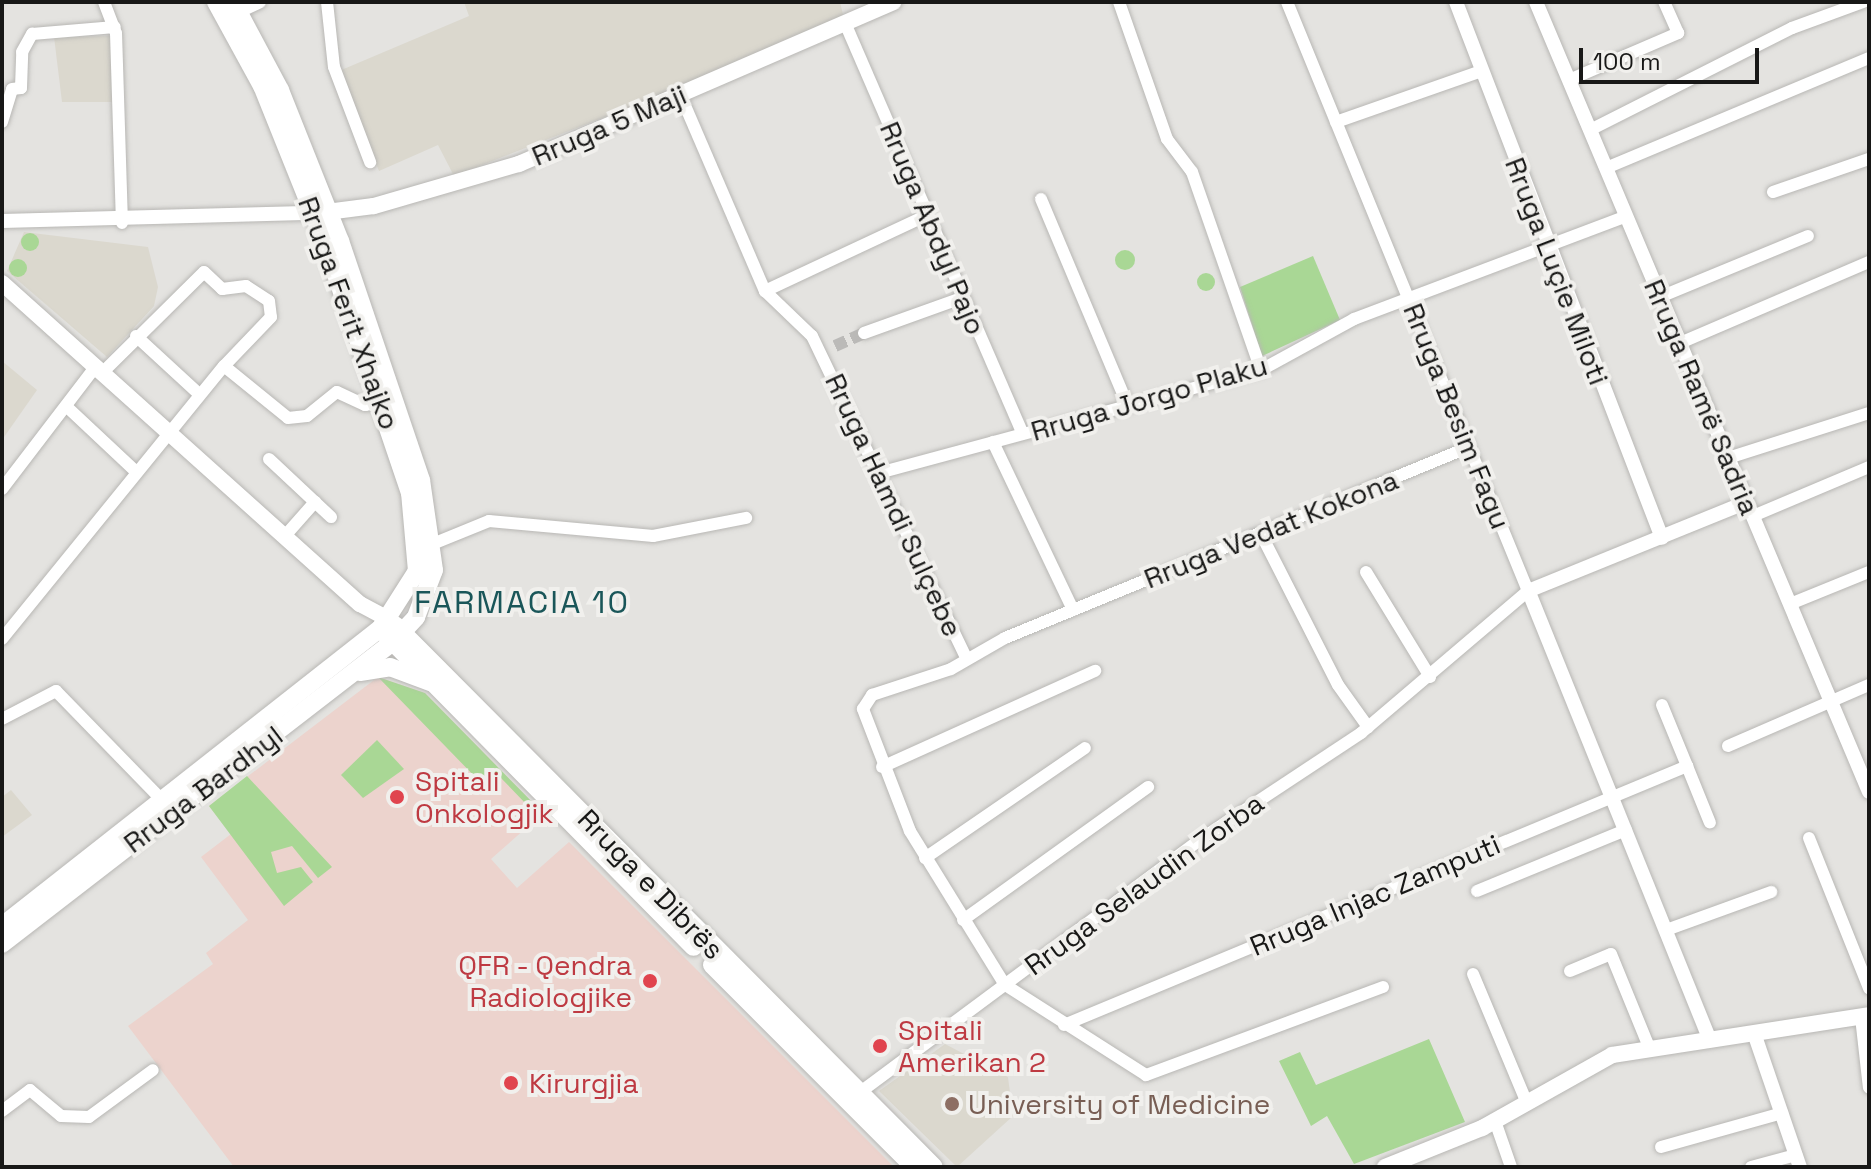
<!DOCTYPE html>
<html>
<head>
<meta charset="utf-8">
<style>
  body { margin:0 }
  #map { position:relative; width:1871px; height:1169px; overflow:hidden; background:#e4e3e0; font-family:"Space Grotesk",sans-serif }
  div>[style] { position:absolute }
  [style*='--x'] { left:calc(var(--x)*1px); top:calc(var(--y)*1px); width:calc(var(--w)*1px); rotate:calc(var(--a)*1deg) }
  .built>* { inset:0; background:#dbd8ce }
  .medical>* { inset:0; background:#ecd3cd }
  .green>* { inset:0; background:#a9d795 }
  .round { border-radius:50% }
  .minor-tunnel>* { height:12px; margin-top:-6px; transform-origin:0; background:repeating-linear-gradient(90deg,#bbbab8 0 12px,transparent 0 18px) }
  .roads { filter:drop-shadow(0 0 2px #b8b7b4) drop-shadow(0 0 2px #b8b7b4) }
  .minor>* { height:12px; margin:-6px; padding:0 6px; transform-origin:6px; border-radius:6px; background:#fff }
  .tertiary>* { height:14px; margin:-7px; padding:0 7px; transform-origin:7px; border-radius:7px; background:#fff }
  .secondary>* { height:16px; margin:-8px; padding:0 8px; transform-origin:8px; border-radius:8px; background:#fff }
  .primary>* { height:18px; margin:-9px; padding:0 9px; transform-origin:9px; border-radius:9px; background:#fff }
  .dots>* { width:22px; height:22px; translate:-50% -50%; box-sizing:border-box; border:4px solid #f1f0ed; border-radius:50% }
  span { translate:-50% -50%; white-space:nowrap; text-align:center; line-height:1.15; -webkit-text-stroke:8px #f1f0ed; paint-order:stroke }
  .street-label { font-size:28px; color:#181817 }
  .health-label { font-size:28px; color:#be3a42 }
  .left { translate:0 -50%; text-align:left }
  .right { translate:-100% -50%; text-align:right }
  .education-label { font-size:28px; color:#785e54 }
  .quarter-label { font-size:32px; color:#1a5659; letter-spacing:2px }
  .frame { position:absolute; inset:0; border:4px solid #181817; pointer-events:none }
  .scale { position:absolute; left:1579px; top:48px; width:180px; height:36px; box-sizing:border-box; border:4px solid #181817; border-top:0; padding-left:10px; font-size:24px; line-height:28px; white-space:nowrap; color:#181817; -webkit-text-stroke:6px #f1f0ed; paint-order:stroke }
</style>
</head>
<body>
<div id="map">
  <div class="built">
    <i style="clip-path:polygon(464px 2px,840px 2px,845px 23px,454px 176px,438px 145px,379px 171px,339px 71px,469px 16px)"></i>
    <i style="clip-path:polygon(114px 36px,115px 102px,62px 102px,54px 37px)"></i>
    <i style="clip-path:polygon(24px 232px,148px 247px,158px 287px,154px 306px,107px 357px,7px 271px)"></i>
    <i style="clip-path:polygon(2px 361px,37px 390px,2px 440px)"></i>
    <i style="clip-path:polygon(11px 790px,32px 815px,2px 837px,2px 797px)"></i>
    <i style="clip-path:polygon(945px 1044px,1008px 1077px,1013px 1116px,957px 1167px,879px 1091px)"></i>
  </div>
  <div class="medical">
    <i style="clip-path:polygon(378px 677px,425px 693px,543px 813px,491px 859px,517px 888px,569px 842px,894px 1167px,234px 1167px,128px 1026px,213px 964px,206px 953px,248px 920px,201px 857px,231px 834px,209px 806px)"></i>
  </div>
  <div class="green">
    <i class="round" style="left:21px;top:233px;width:18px;height:18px"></i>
    <i class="round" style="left:1115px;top:250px;width:20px;height:20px"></i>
    <i style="clip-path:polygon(1313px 256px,1340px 320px,1262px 356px,1240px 287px)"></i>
    <i class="round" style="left:9px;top:259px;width:18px;height:18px"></i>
    <i class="round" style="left:1197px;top:273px;width:18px;height:18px"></i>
    <i style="clip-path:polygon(378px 677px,425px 693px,543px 813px,530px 824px,519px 813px,527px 805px,501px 778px,481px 783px)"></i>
    <i style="clip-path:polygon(377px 740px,404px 769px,363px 798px,341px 775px)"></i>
    <i style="clip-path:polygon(247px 776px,332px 867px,318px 878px,292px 846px,271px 852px,277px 873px,301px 867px,313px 882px,284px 906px,209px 806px)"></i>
    <i style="clip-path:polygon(1429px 1039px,1465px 1122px,1354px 1164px,1327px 1116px,1311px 1126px,1279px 1061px,1300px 1052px,1316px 1085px)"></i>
  </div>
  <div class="minor-tunnel">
    <i style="--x:835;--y:346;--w:32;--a:-24"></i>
  </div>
  <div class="roads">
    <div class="minor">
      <i style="--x:104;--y:2;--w:33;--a:69"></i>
      <i style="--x:116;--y:33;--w:190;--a:88.2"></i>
      <i style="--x:327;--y:2;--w:65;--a:83.9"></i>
      <i style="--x:334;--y:67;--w:102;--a:69.2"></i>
      <i style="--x:1119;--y:2;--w:145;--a:70.7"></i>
      <i style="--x:1167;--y:139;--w:41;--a:52.9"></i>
      <i style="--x:1192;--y:172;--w:210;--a:70.8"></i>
      <i style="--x:239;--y:12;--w:23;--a:-25"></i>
      <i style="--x:845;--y:23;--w:447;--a:66.6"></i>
      <i style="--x:1569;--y:80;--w:119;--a:-23.3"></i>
      <i style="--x:1678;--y:33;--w:34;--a:-114"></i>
      <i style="--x:680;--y:94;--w:215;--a:66.7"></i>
      <i style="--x:765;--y:291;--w:65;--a:43.8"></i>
      <i style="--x:812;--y:336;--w:356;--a:64.4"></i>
      <i style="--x:2;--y:122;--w:34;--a:-73"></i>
      <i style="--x:12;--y:89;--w:9;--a:-6"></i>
      <i style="--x:21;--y:88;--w:36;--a:-88"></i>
      <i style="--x:22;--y:52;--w:21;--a:-61"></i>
      <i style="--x:32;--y:34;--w:83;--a:-4.8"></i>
      <i style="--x:1336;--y:122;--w:155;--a:-19.3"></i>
      <i style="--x:1590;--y:130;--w:226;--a:-26.8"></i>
      <i style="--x:1792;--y:28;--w:76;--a:-20.1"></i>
      <i style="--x:1606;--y:168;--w:285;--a:-22.7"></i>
      <i style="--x:1773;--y:192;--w:102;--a:-19"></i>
      <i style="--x:1041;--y:199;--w:222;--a:67.2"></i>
      <i style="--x:765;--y:291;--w:179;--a:-25.1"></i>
      <i style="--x:1660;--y:297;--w:160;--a:-22.4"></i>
      <i style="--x:864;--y:333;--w:104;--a:-19.7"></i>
      <i style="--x:136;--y:336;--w:86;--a:42.6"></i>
      <i style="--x:1680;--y:343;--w:206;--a:-23.2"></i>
      <i style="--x:103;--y:372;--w:142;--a:-44.7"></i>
      <i style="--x:204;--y:272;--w:25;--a:43"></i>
      <i style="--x:222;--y:289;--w:24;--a:-7"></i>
      <i style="--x:246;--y:286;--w:27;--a:33"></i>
      <i style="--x:269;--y:301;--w:16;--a:83"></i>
      <i style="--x:271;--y:317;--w:68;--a:133.8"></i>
      <i style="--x:67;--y:407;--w:92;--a:43.2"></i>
      <i style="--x:993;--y:442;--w:186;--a:64.5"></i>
      <i style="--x:1728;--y:458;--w:148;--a:-17.7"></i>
      <i style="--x:269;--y:459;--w:85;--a:43.1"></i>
      <i style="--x:879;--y:473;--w:396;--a:-15.1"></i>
      <i style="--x:1261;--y:370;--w:106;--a:-28.7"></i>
      <i style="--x:1354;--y:319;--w:291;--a:-20.7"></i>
      <i style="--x:2;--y:489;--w:155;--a:-52.6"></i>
      <i style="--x:1753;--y:516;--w:126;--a:-22.9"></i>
      <i style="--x:1261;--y:534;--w:169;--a:63"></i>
      <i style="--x:1338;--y:685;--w:52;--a:54.5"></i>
      <i style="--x:284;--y:537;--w:47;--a:-48.5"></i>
      <i style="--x:435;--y:543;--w:58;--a:-22.2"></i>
      <i style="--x:489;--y:521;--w:165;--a:5.2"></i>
      <i style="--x:653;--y:536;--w:95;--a:-11"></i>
      <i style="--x:1366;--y:572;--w:123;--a:58.6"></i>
      <i style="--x:1790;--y:604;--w:85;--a:-22.1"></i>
      <i style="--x:2;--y:639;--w:352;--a:-50.9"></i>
      <i style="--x:224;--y:366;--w:82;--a:39.1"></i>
      <i style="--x:288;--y:418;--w:19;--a:-6"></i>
      <i style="--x:307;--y:416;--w:38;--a:-39"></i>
      <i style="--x:337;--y:392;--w:31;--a:25"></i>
      <i style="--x:365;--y:405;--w:16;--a:-11"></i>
      <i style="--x:1662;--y:705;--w:66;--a:67.7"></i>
      <i style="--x:2;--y:719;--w:61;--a:-27.4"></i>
      <i style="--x:56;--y:691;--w:152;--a:45.8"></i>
      <i style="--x:1728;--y:746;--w:154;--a:-23.4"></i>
      <i style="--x:882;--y:767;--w:234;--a:-24.3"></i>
      <i style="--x:1809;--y:838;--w:162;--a:68.2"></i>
      <i style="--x:925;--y:858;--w:194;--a:-34.5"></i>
      <i style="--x:1477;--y:891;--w:161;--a:-22.3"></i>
      <i style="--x:963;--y:920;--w:228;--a:-35.7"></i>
      <i style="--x:1666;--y:930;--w:112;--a:-19.9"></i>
      <i style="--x:1570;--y:971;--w:44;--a:-22.5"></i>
      <i style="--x:1611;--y:954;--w:100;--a:67.8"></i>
      <i style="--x:1473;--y:974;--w:138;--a:67.3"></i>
      <i style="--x:1383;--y:987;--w:253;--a:159.6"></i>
      <i style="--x:1146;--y:1075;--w:167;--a:-147.4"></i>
      <i style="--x:1005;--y:985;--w:181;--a:-121.7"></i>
      <i style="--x:910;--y:831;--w:131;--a:-111.1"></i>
      <i style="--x:863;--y:709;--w:17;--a:-57"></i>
      <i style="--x:872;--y:695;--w:83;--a:-18.2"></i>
      <i style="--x:951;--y:669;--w:62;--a:-29.9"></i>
      <i style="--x:1005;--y:638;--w:502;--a:-22.37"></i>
      <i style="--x:1861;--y:1017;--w:71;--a:83.6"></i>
      <i style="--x:1064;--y:1025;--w:675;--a:-22.57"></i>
      <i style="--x:1687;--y:766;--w:61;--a:68"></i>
      <i style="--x:859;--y:1093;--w:426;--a:-36.6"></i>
      <i style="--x:1201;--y:839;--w:192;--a:-33.5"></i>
      <i style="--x:1361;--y:733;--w:219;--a:-40.4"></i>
      <i style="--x:1528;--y:591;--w:636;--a:-112.25"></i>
      <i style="--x:2;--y:1111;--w:35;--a:-37"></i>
      <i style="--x:30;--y:1090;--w:40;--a:40"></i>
      <i style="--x:61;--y:1116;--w:28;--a:2"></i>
      <i style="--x:89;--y:1117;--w:79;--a:-36.3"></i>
      <i style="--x:1495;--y:1121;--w:49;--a:70.8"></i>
      <i style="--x:1661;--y:1147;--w:126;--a:-15.7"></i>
      <i style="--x:1751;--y:1167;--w:47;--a:-14.9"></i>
    </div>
    <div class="tertiary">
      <i style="--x:1456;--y:2;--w:574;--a:68.98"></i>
      <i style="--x:1536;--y:2;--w:857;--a:67.14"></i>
      <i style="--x:2;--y:221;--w:312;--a:-1.5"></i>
      <i style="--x:1754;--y:1033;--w:142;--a:71.1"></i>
      <i style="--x:1709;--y:1038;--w:482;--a:-112"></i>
      <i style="--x:1528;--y:591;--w:236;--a:-22.1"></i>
    </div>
    <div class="secondary">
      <i style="--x:319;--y:213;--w:55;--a:-7.3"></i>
      <i style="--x:374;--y:206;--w:151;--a:-16.2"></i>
      <i style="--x:519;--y:164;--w:408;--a:-23.4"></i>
      <i style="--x:2;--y:283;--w:481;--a:41.9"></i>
      <i style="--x:360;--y:604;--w:34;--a:28"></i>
      <i style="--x:1385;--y:1167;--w:105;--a:-21.9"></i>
      <i style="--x:1482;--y:1128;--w:149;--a:-29.3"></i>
      <i style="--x:1612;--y:1055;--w:260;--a:-8.8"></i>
    </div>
    <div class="primary">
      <i style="--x:395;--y:625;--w:764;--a:45.16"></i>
      <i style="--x:386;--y:635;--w:438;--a:45.4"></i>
      <i style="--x:360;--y:672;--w:30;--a:-9"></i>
      <i style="--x:390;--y:667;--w:43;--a:20.6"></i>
      <i style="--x:2;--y:926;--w:481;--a:-38.2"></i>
      <i style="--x:380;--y:629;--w:69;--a:-57.5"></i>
      <i style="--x:417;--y:571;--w:78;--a:-95.1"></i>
      <i style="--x:410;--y:493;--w:262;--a:-108.7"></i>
      <i style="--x:326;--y:245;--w:171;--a:-111.9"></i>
      <i style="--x:262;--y:86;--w:96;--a:-118.7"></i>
      <i style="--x:2;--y:944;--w:494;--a:-37.7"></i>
      <i style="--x:393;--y:642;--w:34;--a:-47"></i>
      <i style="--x:416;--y:617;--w:50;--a:-69"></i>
      <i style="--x:434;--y:570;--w:91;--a:-98.2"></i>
      <i style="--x:421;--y:480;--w:252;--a:-108.7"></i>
      <i style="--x:340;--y:241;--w:162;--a:-111.7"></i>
      <i style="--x:280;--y:90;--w:100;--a:-118.1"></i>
      <i style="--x:712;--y:965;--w:286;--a:45"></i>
    </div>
  </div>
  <div class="dots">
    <i style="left:397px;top:797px;background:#e0444e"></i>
    <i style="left:650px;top:981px;background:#e0444e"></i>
    <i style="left:880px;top:1046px;background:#e0444e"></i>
    <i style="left:511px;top:1083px;background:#e0444e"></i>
    <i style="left:952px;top:1104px;background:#8d6e63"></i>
  </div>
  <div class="street-label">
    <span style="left:609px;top:125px;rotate:-23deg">Rruga 5 Maji</span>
    <span style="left:933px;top:228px;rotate:67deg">Rruga Abdyl Pajo</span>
    <span style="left:1557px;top:271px;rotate:69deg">Rruga Luçie Miloti</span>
    <span style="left:349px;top:313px;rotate:70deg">Rruga Ferit Xhajko</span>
    <span style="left:1702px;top:397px;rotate:67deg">Rruga Ramë Sadria</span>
    <span style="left:1149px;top:398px;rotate:-16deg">Rruga Jorgo Plaku</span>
    <span style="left:1457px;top:416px;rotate:68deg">Rruga Besim Fagu</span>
    <span style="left:894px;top:505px;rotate:65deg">Rruga Hamdi Sulçebe</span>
    <span style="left:1271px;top:529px;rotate:-22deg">Rruga Vedat Kokona</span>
    <span style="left:203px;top:789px;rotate:-37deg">Rruga Bardhyl</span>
    <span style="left:651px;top:884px;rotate:46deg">Rruga e Dibrës</span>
    <span style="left:1144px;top:884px;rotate:-36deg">Rruga Selaudin Zorba</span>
    <span style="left:1375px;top:895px;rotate:-23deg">Rruga Injac Zamputi</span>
  </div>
  <div class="health-label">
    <span class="left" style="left:415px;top:797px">Spitali<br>Onkologjik</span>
    <span class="right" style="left:632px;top:981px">QFR - Qendra<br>Radiologjike</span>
    <span class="left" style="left:898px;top:1046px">Spitali<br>Amerikan 2</span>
    <span class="left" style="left:529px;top:1083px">Kirurgjia</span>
  </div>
  <div class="education-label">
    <span class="left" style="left:968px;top:1104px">University of Medicine</span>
  </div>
  <div class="quarter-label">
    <span style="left:522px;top:602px">FARMACIA 10</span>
  </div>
  <div class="frame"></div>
  <div class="scale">100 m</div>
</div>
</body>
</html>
